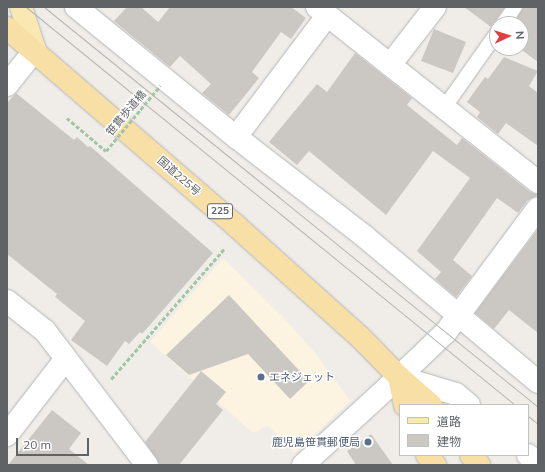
<!DOCTYPE html>
<html>
<head>
<meta charset="utf-8">
<style>
  body { margin:0 }
  #map { position:relative; width:545px; height:472px; overflow:hidden; background:#f0ede8; font-family:Mulish,"Noto Sans JP",sans-serif }
  div>[style] { position:absolute }
  [style*='--x'] { left:calc(var(--x)*1px); top:calc(var(--y)*1px); width:calc(var(--w)*1px); rotate:calc(var(--a)*1deg) }
  .commercial>* { inset:0; background:#fcf3e0 }
  .building>* { inset:0; background:#cbc8c4 }
  .path>* { height:2.5px; margin-top:-1.25px; transform-origin:0; background:repeating-linear-gradient(90deg,#a0c6a7 0 4px,transparent 0 6px) }
  .roads { filter:drop-shadow(0 0 1px #b2b5b8) drop-shadow(0 0 1px #b2b5b8) }
  .service>* { height:14px; margin:-7px; padding:0 7px; transform-origin:7px; border-radius:7px; background:#fff }
  .minor>* { height:22px; margin:-11px; padding:0 11px; transform-origin:11px; border-radius:11px; background:#fff }
  .tertiary>* { height:22px; margin:-11px; padding:0 11px; transform-origin:11px; border-radius:11px; background:#fff }
  .primary>* { height:22px; margin:-11px; padding:0 11px; transform-origin:11px; border-radius:11px; background:#fae8b3 }
  .trunk>* { height:22px; margin:-11px; padding:0 11px; transform-origin:11px; border-radius:11px; background:#f8dfa6 }
  .tram>* { height:1px; margin:-0.5px; padding:0 0.5px; transform-origin:0.5px; border-radius:0.5px; background:#b5b6b6 }
  .path-bridge>* { height:2.5px; margin-top:-1.25px; transform-origin:0; background:repeating-linear-gradient(90deg,#a0c6a7 0 4px,transparent 0 6px) }
  .dots>* { width:11px; height:11px; translate:-50% -50%; box-sizing:border-box; border:2px solid #fff; border-radius:50% }
  span { translate:-50% -50%; white-space:nowrap; text-align:center; line-height:1.15; -webkit-text-stroke:3px #fff; paint-order:stroke }
  .shield-label span { padding:1px 3px; background:#fff; border:1px solid; border-radius:3px; -webkit-text-stroke-width:0 }
  .shield-label { font-size:10px; color:#5f6366; font-weight:700 }
  .street-label { font-size:11px; color:#5f6366 }
  .service-label { font-size:11px; color:#4e5e75 }
  .left { translate:0 -50%; text-align:left }
  .right { translate:-100% -50%; text-align:right }
  .frame { position:absolute; inset:0; border:8px solid #5f6366; pointer-events:none }
  .legend { position:absolute; left:399px; top:404px; width:130px; height:52px; box-sizing:border-box; background:#fff; border:1px solid #bfc1c2; margin:0; padding:5px 7px; list-style:none; font-size:12px; color:#5f6366 }
  .legend li { display:flex; align-items:center; gap:8px; height:20px }
  .legend b { width:20px; border:1px solid #bfc1c2 }
  .north { position:absolute; left:489px; top:16px; width:40px; height:40px; box-sizing:border-box; background:#fff; border:1px solid #bfc1c2; border-radius:50%; rotate:86deg; font-size:11px; font-weight:700; line-height:16px; text-align:center; color:#5f6366 }
  .north::after { content:''; display:block; margin:auto; width:14px; height:18px; background:#de3f41; clip-path:polygon(50% 0,100% 100%,50% 72%,0 100%) }
  .scale { position:absolute; left:16px; top:438px; width:73px; height:18px; box-sizing:border-box; border:2px solid #5f6366; border-top:0; padding-left:5px; font-size:12px; line-height:14px; white-space:nowrap; color:#5f6366; -webkit-text-stroke:3px #fff; paint-order:stroke }
</style>
</head>
<body>
<div id="map">
  <div class="commercial">
    <i style="clip-path:polygon(223px 258px,282px 316px,316px 354px,350px 401px,295px 453px,268px 426px,253px 433px,150px 342px)"></i>
  </div>
  <div class="building">
    <i style="clip-path:polygon(127px 7px,141px 7px,158px 22px,170px 7px,291px 7px,306px 18px,291px 39px,281px 32px,252px 72px,259px 78px,229px 115px,202px 93px,211px 84px,180px 56px,170px 67px,114px 21px)"></i>
    <i style="clip-path:polygon(464px 7px,505px 7px,491px 27px)"></i>
    <i style="clip-path:polygon(523px 7px,538px 7px,538px 62px,519px 48px,521px 24px,513px 24px)"></i>
    <i style="clip-path:polygon(434px 29px,466px 42px,453px 73px,421px 61px)"></i>
    <i style="clip-path:polygon(355px 53px,412px 98px,407px 105px,457px 145px,462px 138px,530px 192px,538px 195px,528px 200px,518px 213px,497px 198px,453px 260px,472px 276px,456px 297px,435px 279px,441px 272px,417px 251px,470px 178px,433px 151px,386px 215px,309px 151px,297px 165px,269px 142px,317px 84px,327px 92px)"></i>
    <i style="clip-path:polygon(504px 57px,538px 71px,529px 86px,538px 93px,538px 146px,506px 123px,498px 134px,477px 117px,480px 112px,467px 102px,485px 77px,488px 79px)"></i>
    <i style="clip-path:polygon(16px 93px,74px 140px,77px 137px,88px 147px,90px 146px,213px 253px,142px 334px,140px 332px,129px 344px,125px 341px,107px 366px,71px 340px,85px 321px,55px 297px,57px 294px,7px 254px,7px 103px)"></i>
    <i style="clip-path:polygon(538px 229px,538px 333px,509px 310px,494px 329px,475px 313px)"></i>
    <i style="clip-path:polygon(229px 295px,309px 381px,290px 399px,248px 354px,189px 375px,166px 355px)"></i>
    <i style="clip-path:polygon(201px 371px,226px 392px,216px 404px,223px 410px,179px 465px,160px 465px,145px 442px)"></i>
    <i style="clip-path:polygon(52px 410px,81px 433px,69px 449px,89px 465px,8px 465px)"></i>
    <i style="clip-path:polygon(371px 434px,393px 465px,356px 465px,347px 451px)"></i>
  </div>
  <div class="path">
    <i style="--x:67;--y:118;--w:51;--a:40.2"></i>
    <i style="--x:111;--y:379;--w:174;--a:-49"></i>
  </div>
  <div class="roads">
    <div class="service">
      <i style="--x:503;--y:24;--w:21;--a:-55"></i>
      <i style="--x:444;--y:108;--w:92;--a:-54.8"></i>
    </div>
    <div class="minor">
      <i style="--x:76;--y:7;--w:206;--a:39.1"></i>
      <i style="--x:236;--y:137;--w:162;--a:37.7"></i>
      <i style="--x:364;--y:236;--w:227;--a:40"></i>
      <i style="--x:317;--y:7;--w:282;--a:38.4"></i>
      <i style="--x:390;--y:65;--w:73;--a:-52.2"></i>
      <i style="--x:7;--y:85;--w:45;--a:-51.3"></i>
      <i style="--x:236;--y:137;--w:151;--a:-53.1"></i>
      <i style="--x:7;--y:301;--w:48;--a:38.3"></i>
      <i style="--x:45;--y:331;--w:168;--a:52.7"></i>
      <i style="--x:469;--y:405;--w:17;--a:-140"></i>
      <i style="--x:456;--y:394;--w:59;--a:-163.4"></i>
      <i style="--x:399;--y:377;--w:65;--a:-43.8"></i>
      <i style="--x:446;--y:332;--w:154;--a:-53.4"></i>
      <i style="--x:7;--y:435;--w:95;--a:-52.3"></i>
      <i style="--x:528;--y:455;--w:13;--a:39"></i>
    </div>
    <div class="tertiary">
      <i style="--x:303;--y:465;--w:130;--a:-42.5"></i>
    </div>
    <div class="primary">
      <i style="--x:21;--y:7;--w:45;--a:72"></i>
    </div>
    <div class="trunk">
      <i style="--x:7;--y:28;--w:300;--a:40.8"></i>
      <i style="--x:234;--y:224;--w:171;--a:41.9"></i>
      <i style="--x:361;--y:338;--w:54;--a:45.7"></i>
      <i style="--x:399;--y:377;--w:43;--a:41.2"></i>
      <i style="--x:399;--y:377;--w:29;--a:78"></i>
      <i style="--x:427;--y:455;--w:13;--a:51"></i>
      <i style="--x:471;--y:455;--w:13;--a:51"></i>
    </div>
  </div>
  <div class="tram">
    <i style="--x:26;--y:7;--w:630;--a:39.14"></i>
    <i style="--x:44;--y:7;--w:636;--a:39"></i>
    <i style="--x:528;--y:416;--w:13;--a:39"></i>
  </div>
  <div class="path-bridge">
    <i style="--x:106;--y:151;--w:85;--a:-50.3"></i>
  </div>
  <div class="dots">
    <i style="left:261px;top:377px;background:#5c6f8a"></i>
    <i style="left:368px;top:442px;background:#5c6f8a"></i>
  </div>
  <div class="shield-label">
    <span style="left:220px;top:211px">225</span>
  </div>
  <div class="street-label">
    <span style="left:126px;top:113px;rotate:-50deg">笹貫歩道橋</span>
    <span style="left:179px;top:176px;rotate:41deg">国道225号</span>
  </div>
  <div class="service-label">
    <span class="left" style="left:269px;top:377px">エネジェット</span>
    <span class="right" style="left:360px;top:442px">鹿児島笹貫郵便局</span>
  </div>
  <div class="frame"></div>
  <ul class="legend">
  <li><b style="height:5px;background:#fae8b3"></b>道路</li>
  <li><b style="height:11px;background:#cbc8c4"></b>建物</li>
  </ul>
  <div class="north">N</div>
  <div class="scale">20 m</div>
</div>
</body>
</html>
